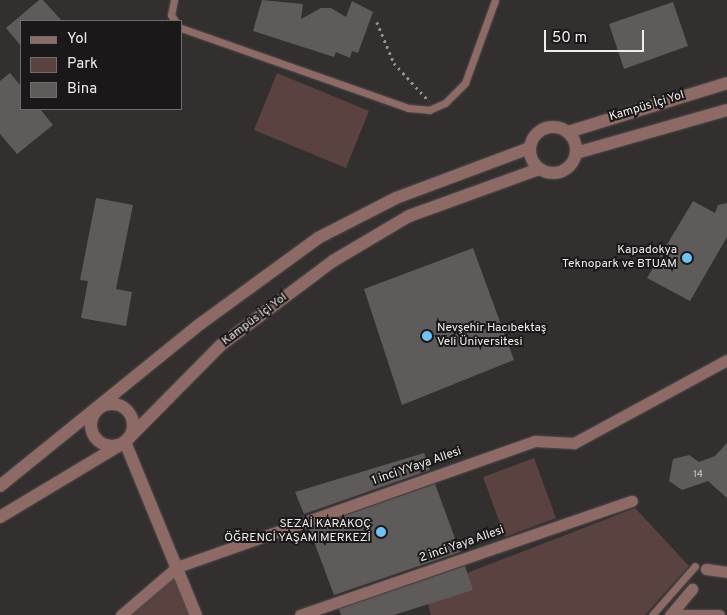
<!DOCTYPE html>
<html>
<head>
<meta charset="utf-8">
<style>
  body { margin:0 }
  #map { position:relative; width:727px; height:615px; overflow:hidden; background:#332f2f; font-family:Overpass,sans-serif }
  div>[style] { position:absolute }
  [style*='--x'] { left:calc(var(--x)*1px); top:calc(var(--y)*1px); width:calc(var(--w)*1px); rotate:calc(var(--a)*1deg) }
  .green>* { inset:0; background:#59423f }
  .building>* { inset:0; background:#5f5b5a }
  .path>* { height:2.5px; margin-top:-1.25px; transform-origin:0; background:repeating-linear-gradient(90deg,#93908f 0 2.5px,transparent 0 6.5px) }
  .roads { filter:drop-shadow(0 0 1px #514d4d) drop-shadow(0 0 1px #514d4d) }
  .service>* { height:7px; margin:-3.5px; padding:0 3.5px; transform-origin:3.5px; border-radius:3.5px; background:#8d6a65 }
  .pedestrian>* { height:11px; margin:-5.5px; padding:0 5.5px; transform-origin:5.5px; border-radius:5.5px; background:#8d6a65 }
  .minor>* { height:12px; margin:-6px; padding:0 6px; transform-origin:6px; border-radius:6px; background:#8d6a65 }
  .minor>.ring { margin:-6px; padding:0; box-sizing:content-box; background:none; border:12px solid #8d6a65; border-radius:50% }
  .dots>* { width:14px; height:14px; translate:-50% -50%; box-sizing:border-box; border:2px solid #1a1818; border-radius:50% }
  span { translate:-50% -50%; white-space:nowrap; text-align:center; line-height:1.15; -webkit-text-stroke:4px #1a1818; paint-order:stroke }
  .number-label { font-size:10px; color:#cbc8c8 }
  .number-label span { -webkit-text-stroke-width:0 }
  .street-label { font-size:12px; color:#efedec }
  .poi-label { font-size:12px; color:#efedec }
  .right { translate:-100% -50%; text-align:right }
  .left { translate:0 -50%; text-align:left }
  .legend { position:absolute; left:20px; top:20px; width:162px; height:90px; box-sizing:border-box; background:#1a1818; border:1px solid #6f6d6d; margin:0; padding:6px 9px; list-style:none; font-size:15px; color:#efedec }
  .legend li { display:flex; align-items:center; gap:10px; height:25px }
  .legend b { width:25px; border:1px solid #6f6d6d }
  .scale { position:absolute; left:544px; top:30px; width:100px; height:22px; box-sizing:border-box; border:2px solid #efedec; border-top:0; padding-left:6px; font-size:15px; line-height:18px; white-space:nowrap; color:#efedec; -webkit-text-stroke:4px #1a1818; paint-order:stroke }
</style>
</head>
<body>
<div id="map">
  <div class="green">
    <i style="clip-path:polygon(277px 73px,369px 111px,346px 168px,254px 130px)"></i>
    <i style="clip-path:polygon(534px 458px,556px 518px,505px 537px,483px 477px)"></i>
    <i style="clip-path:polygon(635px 508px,689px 566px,645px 615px,431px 615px,428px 604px,467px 573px)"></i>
    <i style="clip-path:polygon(177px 567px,196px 615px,121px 615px)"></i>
  </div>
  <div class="building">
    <i style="clip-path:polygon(39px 0,43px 0,62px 21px,21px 21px,21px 46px,6px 28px)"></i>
    <i style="clip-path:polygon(262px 0,303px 4px,301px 19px,321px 8px,331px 8px,346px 17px,352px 1px,373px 12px,358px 53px,352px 51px,350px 58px,336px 52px,334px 57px,253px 31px)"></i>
    <i style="clip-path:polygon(673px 2px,688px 46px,624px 69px,609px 24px)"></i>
    <i style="clip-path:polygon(10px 73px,21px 86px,21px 109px,40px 109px,53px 125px,17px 154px,0 134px,0 81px)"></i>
    <i style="clip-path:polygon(96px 198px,133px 205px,116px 289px,132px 292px,126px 326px,81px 318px,88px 281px,80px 280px)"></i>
    <i style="clip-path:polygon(693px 201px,715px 213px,718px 205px,727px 203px,727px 237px,690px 301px,647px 278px)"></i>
    <i style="clip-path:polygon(473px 248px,514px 360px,402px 405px,364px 289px)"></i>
    <i style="clip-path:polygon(727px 443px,727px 498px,708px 481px,682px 490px,669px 481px,673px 459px,689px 455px,699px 462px,715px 456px)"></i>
    <i style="clip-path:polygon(424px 453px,430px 470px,304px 514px,295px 492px)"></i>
    <i style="clip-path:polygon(435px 484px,460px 552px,334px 595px,309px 528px)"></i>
    <i style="clip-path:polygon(465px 566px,473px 590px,394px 615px,341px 615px,339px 609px)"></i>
  </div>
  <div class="path">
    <i style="--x:377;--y:22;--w:44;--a:67.5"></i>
    <i style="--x:394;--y:63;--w:52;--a:47.4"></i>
  </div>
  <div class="roads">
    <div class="service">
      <i style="--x:174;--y:0;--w:15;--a:101"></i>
      <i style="--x:171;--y:15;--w:7;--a:56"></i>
      <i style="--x:181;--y:28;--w:241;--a:19.4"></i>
      <i style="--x:408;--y:108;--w:21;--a:5"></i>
      <i style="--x:429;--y:110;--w:17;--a:-24"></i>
      <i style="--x:445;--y:103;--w:28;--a:-45"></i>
      <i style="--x:465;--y:83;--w:88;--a:-70.1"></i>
      <i style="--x:652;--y:615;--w:65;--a:-48.7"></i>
    </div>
    <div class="pedestrian">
      <i style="--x:706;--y:569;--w:21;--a:8"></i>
      <i style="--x:671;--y:614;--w:33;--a:-50"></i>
      <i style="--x:121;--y:615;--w:74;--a:-40.6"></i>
      <i style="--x:177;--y:567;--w:380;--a:-19.4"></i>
      <i style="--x:535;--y:441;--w:39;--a:3"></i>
      <i style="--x:574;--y:443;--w:174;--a:-28.5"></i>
      <i style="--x:300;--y:615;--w:351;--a:-19"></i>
      <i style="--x:670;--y:615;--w:49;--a:0"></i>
    </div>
    <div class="minor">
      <i class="ring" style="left:530px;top:127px;width:34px;height:34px"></i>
      <i style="--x:568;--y:132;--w:166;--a:-17.1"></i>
      <i style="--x:576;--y:153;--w:157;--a:-15.9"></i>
      <i class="ring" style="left:91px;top:404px;width:30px;height:30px"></i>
      <i style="--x:125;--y:442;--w:187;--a:67.7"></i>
      <i style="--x:0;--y:486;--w:252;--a:-39"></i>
      <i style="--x:196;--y:327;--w:151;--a:-36.1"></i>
      <i style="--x:318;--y:238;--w:88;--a:-27.1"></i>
      <i style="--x:396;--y:198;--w:143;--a:-20.5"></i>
      <i style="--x:0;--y:517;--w:146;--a:-31"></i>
      <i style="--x:125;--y:442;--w:136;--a:-45.3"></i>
      <i style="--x:221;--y:345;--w:140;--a:-36.9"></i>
      <i style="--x:333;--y:261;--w:88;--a:-30.6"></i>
      <i style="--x:409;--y:216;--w:138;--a:-19.9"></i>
    </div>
  </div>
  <div class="dots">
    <i style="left:687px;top:258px;background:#70c2f4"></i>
    <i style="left:427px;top:336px;background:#70c2f4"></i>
    <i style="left:381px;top:532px;background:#70c2f4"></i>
  </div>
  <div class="number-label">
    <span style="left:698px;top:475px">14</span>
  </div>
  <div class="street-label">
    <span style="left:647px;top:107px;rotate:-17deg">Kampüs İçi Yol</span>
    <span style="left:255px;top:320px;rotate:-37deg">Kampüs İçi Yol</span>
    <span style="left:417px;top:467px;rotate:-19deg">1 inci YYaya Allesi</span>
    <span style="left:462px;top:545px;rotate:-19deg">2 inci Yaya Allesi</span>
  </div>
  <div class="poi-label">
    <span class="right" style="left:677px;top:258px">Kapadokya<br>Teknopark ve BTUAM</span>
    <span class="left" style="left:437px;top:336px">Nevşehir Hacıbektaş<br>Veli Üniversitesi</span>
    <span class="right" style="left:371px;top:532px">SEZAİ KARAKOÇ<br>ÖĞRENCİ YAŞAM MERKEZİ</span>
  </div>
  <ul class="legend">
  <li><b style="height:6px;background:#8d6a65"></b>Yol</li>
  <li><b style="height:14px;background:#59423f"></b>Park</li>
  <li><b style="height:14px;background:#5f5b5a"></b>Bina</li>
  </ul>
  <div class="scale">50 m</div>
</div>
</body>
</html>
